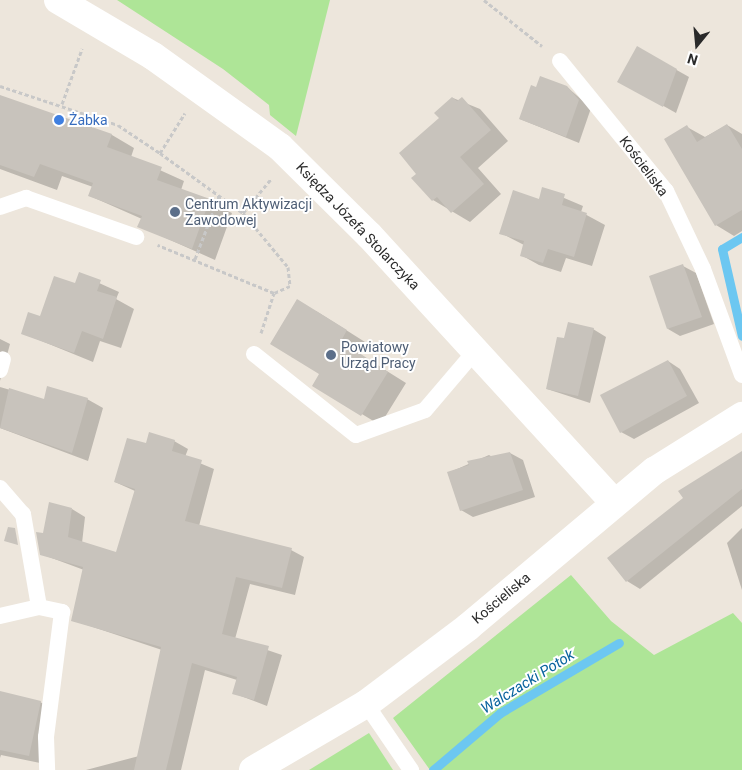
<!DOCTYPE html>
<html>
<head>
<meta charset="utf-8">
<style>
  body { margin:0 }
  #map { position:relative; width:742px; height:770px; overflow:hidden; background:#ede6dc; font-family:Roboto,sans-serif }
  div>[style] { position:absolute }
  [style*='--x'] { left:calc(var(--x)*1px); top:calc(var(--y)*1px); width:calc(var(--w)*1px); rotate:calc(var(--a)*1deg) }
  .green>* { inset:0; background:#aee597 }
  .shadow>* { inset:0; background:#0003 }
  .stream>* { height:9px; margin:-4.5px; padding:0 4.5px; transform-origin:4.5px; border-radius:4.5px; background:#6cc7f1 }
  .building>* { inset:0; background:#c8c3bc }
  .path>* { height:3px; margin-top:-1.5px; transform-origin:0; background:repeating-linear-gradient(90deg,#c8c8c8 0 4px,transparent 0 6.5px) }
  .service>* { height:16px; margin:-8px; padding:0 8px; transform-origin:8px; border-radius:8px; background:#fff }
  .tertiary>* { height:28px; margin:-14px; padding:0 14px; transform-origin:14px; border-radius:14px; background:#fff }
  .secondary>* { height:28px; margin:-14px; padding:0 14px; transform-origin:14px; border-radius:14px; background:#fff }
  .dots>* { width:14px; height:14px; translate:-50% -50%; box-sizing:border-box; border:2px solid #fff; border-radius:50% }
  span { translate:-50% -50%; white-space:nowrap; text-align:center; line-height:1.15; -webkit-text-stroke:4px #fff; paint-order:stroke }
  .shop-label { font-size:14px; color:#366cbe }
  .left { translate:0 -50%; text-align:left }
  .street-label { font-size:14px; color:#2a2a2a }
  .service-label { font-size:14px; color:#4e5e75 }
  .water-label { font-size:15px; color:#0a649e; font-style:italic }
  .north { position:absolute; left:672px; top:20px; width:50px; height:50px; -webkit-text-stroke:4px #fff; paint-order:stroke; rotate:197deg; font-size:14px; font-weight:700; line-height:20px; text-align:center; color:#2a2a2a }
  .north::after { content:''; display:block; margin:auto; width:18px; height:22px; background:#2a2a2a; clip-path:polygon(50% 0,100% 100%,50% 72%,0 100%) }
</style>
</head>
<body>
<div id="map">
  <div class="green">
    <i style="clip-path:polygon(117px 0,330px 0,296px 136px,270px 115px,269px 105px,223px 69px)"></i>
    <i style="clip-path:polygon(571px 575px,611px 621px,654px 655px,733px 613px,742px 623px,742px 770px,430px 770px,393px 718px)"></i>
    <i style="clip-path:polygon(369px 733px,393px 770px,309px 770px)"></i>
  </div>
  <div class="shadow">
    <i style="clip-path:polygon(638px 48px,689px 77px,676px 113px,619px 81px)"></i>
    <i style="clip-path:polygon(567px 87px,591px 108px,579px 143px,520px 119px,537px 88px)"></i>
    <i style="clip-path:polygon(453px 98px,480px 109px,508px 141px,478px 168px,501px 194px,470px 222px,433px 200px,418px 174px)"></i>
    <i style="clip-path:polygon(0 103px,112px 135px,134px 148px,131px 157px,184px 181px,181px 190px,232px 213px,215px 260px,139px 226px,142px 219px,90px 196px,93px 187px,62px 176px,57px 190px,0 169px)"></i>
    <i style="clip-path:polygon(727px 125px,742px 134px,742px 231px,734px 236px,716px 225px,666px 140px,687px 127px,705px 137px)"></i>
    <i style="clip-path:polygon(543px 189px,583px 206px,581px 212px,605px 225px,592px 266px,566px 258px,561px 272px,539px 265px,521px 255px,524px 245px,501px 233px,539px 200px)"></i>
    <i style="clip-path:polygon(683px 266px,696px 273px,714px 324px,680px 336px,668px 329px)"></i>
    <i style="clip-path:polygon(79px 274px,119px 292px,116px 299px,134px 309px,121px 348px,100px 341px,93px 362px,22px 333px,76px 285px)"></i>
    <i style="clip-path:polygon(316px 311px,365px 342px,358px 353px,406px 383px,380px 425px,314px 385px,321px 373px)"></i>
    <i style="clip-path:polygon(593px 329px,606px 337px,590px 403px,547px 389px,565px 340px)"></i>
    <i style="clip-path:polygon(0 339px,10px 344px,0 381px)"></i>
    <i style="clip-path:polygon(668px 361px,680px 369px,699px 403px,634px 439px,621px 432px)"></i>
    <i style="clip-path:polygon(0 387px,45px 400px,87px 399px,103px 408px,88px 461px,0 428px)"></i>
    <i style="clip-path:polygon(174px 441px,188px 449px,185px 457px,214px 469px,199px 526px,291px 550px,304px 557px,295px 595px,250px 584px,235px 639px,282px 655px,267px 706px,233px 693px,237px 680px,205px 670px,181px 770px,86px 770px,139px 756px,162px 650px,72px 620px,84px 570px,41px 554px,44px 534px,72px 509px,85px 517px,82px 543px,117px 553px,135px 491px,115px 482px,146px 445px)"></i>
    <i style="clip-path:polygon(510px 453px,523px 460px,535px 497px,473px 517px,461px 510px,448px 473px,489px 455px,494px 458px)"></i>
    <i style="clip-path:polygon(742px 453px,742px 506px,640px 589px,627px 581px,609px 558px)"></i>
    <i style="clip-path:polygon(742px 528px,742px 590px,727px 543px)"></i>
    <i style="clip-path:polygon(0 693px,40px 702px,56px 711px,45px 764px,1px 755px,0 758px)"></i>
  </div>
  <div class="stream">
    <i style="--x:742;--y:237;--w:23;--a:149"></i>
    <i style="--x:722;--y:249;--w:89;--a:77.1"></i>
    <i style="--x:433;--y:770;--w:88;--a:-40.4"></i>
    <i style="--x:500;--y:713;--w:138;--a:-30.5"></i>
  </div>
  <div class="building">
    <i style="clip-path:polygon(637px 46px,677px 69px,663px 107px,617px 82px)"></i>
    <i style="clip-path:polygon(540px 76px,567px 86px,579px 100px,566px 137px,519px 119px,531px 85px,536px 87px)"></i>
    <i style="clip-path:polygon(0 95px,112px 134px,107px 147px,162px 167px,157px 180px,210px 199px,192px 249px,137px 227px,142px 216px,88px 196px,93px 183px,40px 164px,34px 177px,0 165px)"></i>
    <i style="clip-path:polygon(452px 97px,457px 101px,462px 97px,491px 130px,460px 157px,484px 184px,451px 213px,437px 197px,432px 201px,411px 178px,416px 174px,399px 153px,439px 118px,434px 113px)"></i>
    <i style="clip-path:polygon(727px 124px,742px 149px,742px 210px,715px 226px,664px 139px,687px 125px,697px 142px)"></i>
    <i style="clip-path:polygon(542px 187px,565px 194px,562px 205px,587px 213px,574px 257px,548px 249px,543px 263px,520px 256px,524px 241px,499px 234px,513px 190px,539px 199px)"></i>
    <i style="clip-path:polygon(683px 264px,702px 317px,667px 329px,649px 276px)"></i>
    <i style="clip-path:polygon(79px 272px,101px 280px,97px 291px,117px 297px,103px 339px,82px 331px,74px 353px,21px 334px,28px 312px,40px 316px,54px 276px,75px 283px)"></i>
    <i style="clip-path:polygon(297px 299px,347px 330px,341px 341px,388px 372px,361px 416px,312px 386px,319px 374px,270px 344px)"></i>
    <i style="clip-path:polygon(568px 322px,594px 328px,578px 396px,546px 389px,557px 337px,564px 338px)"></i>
    <i style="clip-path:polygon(668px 360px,687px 396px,620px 433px,600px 395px)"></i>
    <i style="clip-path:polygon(47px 386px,88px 398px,72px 453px,0 428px,9px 388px,44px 399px)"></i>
    <i style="clip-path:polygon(149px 432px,175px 440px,172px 451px,202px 460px,185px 521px,292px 548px,282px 588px,236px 577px,222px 634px,269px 646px,254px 700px,232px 694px,237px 677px,192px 663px,166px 770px,134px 770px,161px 647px,71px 621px,83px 567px,40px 555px,36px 532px,43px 533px,49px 502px,72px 508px,68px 537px,116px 552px,135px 489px,114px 482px,127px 438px,146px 443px)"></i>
    <i style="clip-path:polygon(742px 451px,742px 489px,626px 582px,607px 558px,683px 498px,678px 491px)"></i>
    <i style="clip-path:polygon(510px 452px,523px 490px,460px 511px,447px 472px,469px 465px,467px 461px)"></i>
    <i style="clip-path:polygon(8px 527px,15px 528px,18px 545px,4px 541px)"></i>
    <i style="clip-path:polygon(0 691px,41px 701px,29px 756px,0 750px)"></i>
  </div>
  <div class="path">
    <i style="--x:484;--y:0;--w:74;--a:38.4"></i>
    <i style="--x:0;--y:86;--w:124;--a:18.3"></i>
    <i style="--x:118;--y:125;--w:50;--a:33.7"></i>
    <i style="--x:160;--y:153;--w:102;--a:35.9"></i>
    <i style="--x:243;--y:213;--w:70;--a:50.2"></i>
    <i style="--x:288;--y:267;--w:19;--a:84"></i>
    <i style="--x:290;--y:286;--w:17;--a:156"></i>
    <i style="--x:274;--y:293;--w:126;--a:-157.5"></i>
    <i style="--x:62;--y:104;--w:59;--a:-70"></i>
    <i style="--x:160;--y:153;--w:47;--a:-58"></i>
    <i style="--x:243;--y:213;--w:44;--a:-50.5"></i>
    <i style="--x:195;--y:259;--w:67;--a:-69.1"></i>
    <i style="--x:261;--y:333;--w:42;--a:-72"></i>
  </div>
  <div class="service">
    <i style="--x:560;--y:61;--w:168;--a:50.8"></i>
    <i style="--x:666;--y:191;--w:86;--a:64.6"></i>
    <i style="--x:703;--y:269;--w:113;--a:69.8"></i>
    <i style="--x:0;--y:207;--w:28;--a:-19"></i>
    <i style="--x:26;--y:198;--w:117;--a:19.5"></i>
    <i style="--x:254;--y:354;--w:130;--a:38.5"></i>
    <i style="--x:356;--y:435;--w:73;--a:-19.9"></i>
    <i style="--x:425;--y:410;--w:79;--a:-49.6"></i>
    <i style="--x:0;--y:370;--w:11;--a:-75"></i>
    <i style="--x:0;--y:488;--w:35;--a:49"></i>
    <i style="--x:23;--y:514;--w:94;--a:80.2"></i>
    <i style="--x:0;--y:616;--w:40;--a:-13"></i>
    <i style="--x:39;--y:607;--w:24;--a:12"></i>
    <i style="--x:62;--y:612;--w:126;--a:97.3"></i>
    <i style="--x:46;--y:737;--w:33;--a:88"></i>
    <i style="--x:366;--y:704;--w:80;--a:55.7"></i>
  </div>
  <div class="tertiary">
    <i style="--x:58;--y:0;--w:110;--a:30.5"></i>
    <i style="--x:153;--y:56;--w:156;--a:35.6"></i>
    <i style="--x:280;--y:147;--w:125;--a:44.7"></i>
    <i style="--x:369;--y:235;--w:362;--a:47.5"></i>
  </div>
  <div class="secondary">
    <i style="--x:253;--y:770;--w:131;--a:-30.3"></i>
    <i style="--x:366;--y:704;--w:128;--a:-37"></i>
    <i style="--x:468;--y:627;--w:243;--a:-40"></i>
    <i style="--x:654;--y:471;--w:104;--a:-32"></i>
  </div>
  <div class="dots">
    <i style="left:59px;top:120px;background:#3f7fe0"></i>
    <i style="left:175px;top:212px;background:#5c6f8a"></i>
    <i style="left:331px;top:355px;background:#5c6f8a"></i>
  </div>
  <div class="shop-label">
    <span class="left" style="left:69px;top:120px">Żabka</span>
  </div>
  <div class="street-label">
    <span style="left:644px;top:166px;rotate:53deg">Kościeliska</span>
    <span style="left:358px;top:226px;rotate:46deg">Księdza Józefa Stolarczyka</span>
    <span style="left:501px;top:598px;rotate:-40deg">Kościeliska</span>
  </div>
  <div class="service-label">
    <span class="left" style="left:185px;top:212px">Centrum Aktywizacji<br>Zawodowej</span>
    <span class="left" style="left:341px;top:355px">Powiatowy<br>Urząd Pracy</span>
  </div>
  <div class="water-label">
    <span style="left:528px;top:682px;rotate:-32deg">Walczacki Potok</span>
  </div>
  <div class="north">N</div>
</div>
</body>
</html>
